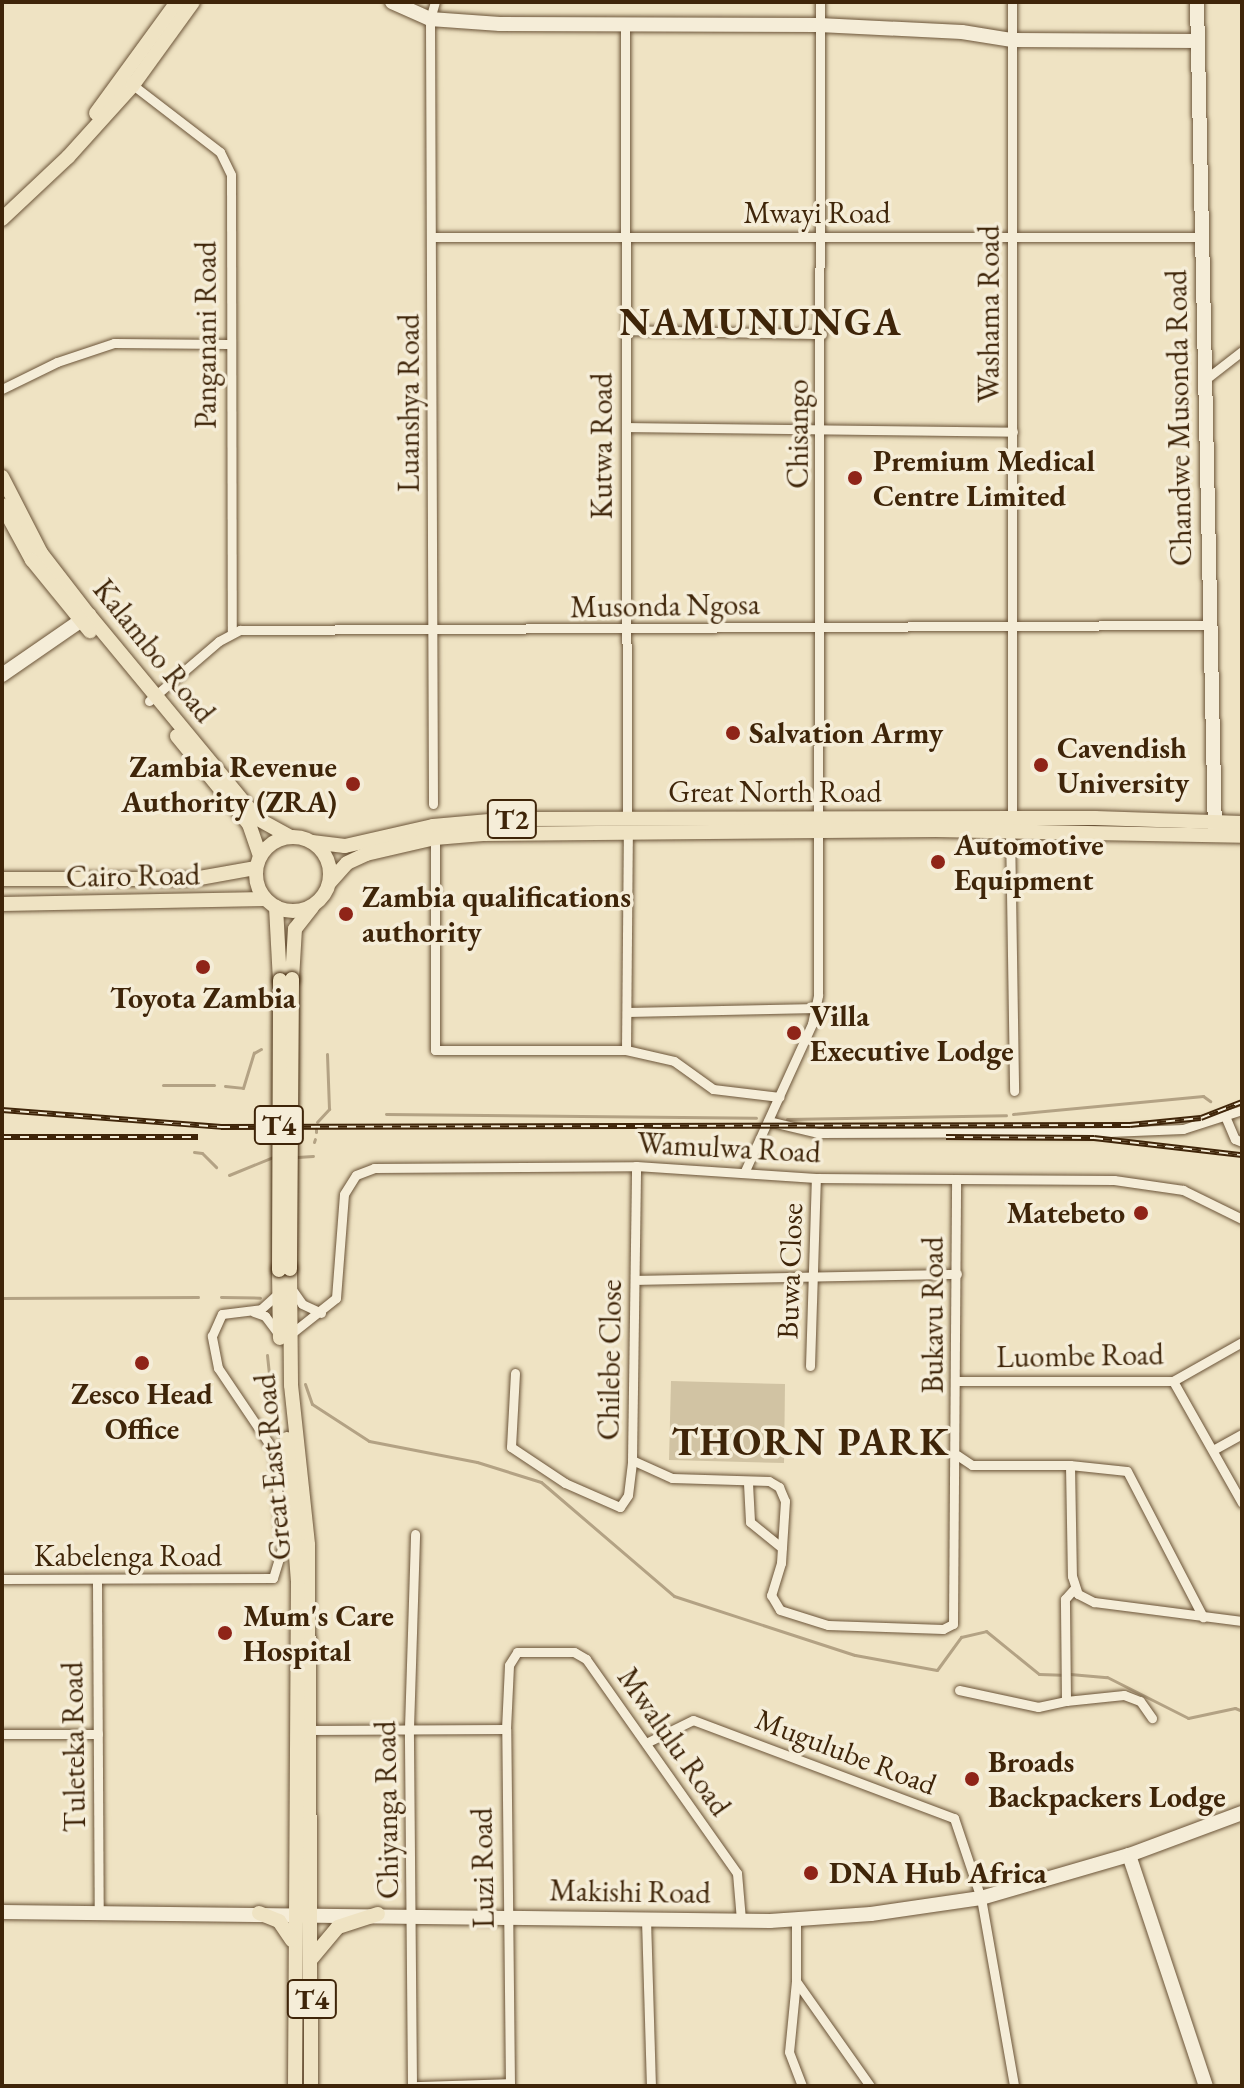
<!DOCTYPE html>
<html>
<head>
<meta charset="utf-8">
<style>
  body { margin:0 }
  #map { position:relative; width:1244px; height:2088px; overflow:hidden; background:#efe3c3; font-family:"EB Garamond",serif }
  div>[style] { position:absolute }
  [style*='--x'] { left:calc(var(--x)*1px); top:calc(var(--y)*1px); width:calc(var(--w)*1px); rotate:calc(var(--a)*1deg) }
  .green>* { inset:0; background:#d1c3a3 }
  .stream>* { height:3px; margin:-1.5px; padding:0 1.5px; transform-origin:1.5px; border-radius:1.5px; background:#b3a284 }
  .roads { filter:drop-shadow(0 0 2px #6b5438) drop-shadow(0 0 2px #6b5438) }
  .street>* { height:9px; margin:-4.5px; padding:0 4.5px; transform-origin:4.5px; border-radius:4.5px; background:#f5edd8 }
  .secondary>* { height:14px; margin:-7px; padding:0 7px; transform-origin:7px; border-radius:7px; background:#f5edd8 }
  .primary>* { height:14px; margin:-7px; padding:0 7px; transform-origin:7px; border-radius:7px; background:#efe3c3 }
  .primary>.ring { margin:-7px; padding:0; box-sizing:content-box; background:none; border:14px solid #efe3c3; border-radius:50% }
  .rail>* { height:6px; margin-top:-3px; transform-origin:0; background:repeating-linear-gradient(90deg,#f5edd8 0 9px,#3f2509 0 18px); box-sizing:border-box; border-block:2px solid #3f2509 }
  .bridges { filter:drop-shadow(0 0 2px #3f2509) drop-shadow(0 0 2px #3f2509) }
  .primary-bridge>* { height:14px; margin:-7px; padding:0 7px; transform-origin:7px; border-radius:7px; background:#efe3c3 }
  .dots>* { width:22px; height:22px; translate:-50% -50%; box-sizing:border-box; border:4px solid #f5edd8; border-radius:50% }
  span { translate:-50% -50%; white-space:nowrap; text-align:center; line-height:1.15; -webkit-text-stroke:7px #f5edd8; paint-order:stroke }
  .shield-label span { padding:2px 6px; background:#f5edd8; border:2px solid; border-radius:6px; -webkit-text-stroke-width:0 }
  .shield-label { font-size:28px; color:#3f2509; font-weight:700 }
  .street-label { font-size:30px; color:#3f2509 }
  .poi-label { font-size:30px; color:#3f2509; font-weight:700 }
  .left { translate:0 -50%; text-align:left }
  .right { translate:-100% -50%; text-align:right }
  .district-label { font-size:38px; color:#3f2509; font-weight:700; letter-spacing:2px }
  .frame { position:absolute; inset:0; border:4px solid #3f2509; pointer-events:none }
</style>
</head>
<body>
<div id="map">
  <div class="green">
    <i style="clip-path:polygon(671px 1381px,785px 1384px,784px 1463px,669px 1460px)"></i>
  </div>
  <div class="stream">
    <i style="--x:163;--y:1085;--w:51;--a:0"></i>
    <i style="--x:225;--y:1086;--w:18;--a:6"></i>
    <i style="--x:243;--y:1088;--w:37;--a:-73"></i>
    <i style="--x:254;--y:1053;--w:8;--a:-30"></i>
    <i style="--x:386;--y:1114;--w:370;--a:0.6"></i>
    <i style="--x:1013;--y:1114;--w:191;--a:-5.4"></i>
    <i style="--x:1203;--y:1096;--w:9;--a:36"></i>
    <i style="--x:787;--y:1119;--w:219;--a:-1"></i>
    <i style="--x:317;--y:1122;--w:18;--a:-47"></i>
    <i style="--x:329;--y:1109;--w:55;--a:-92.1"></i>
    <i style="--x:316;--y:1128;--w:4;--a:90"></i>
    <i style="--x:314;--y:1142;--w:3;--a:-72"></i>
    <i style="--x:194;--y:1152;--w:8;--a:7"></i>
    <i style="--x:202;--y:1153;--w:20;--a:45"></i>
    <i style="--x:297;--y:1157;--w:16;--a:-4"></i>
    <i style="--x:229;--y:1175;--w:48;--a:-22.2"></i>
    <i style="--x:221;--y:1297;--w:39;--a:1"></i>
    <i style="--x:2;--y:1298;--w:196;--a:-0.3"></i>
    <i style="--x:267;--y:1355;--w:18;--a:84"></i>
    <i style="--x:305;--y:1384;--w:21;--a:71"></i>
    <i style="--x:312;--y:1404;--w:68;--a:33"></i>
    <i style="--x:369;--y:1441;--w:110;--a:11"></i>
    <i style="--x:477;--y:1462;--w:67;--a:17.4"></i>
    <i style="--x:541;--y:1482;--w:175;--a:40.6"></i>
    <i style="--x:674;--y:1596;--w:190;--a:18.1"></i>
    <i style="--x:855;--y:1655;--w:83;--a:10.4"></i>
    <i style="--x:937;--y:1670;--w:41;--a:-54"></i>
    <i style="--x:961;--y:1637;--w:26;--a:-13"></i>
    <i style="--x:986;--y:1631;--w:68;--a:39.1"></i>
    <i style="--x:1039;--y:1674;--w:23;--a:2"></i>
    <i style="--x:1070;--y:1674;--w:37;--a:5"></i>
    <i style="--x:1107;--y:1677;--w:91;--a:26.8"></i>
    <i style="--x:1188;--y:1718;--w:48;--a:-12"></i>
    <i style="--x:1235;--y:1708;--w:8;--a:23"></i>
  </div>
  <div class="roads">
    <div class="street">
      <i style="--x:625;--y:26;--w:793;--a:89.86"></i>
      <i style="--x:129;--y:82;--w:115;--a:37.6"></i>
      <i style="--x:220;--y:152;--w:25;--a:64"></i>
      <i style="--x:231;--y:175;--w:456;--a:89.9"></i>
      <i style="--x:432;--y:237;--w:770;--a:0"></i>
      <i style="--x:626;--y:330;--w:196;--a:1.2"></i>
      <i style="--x:1206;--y:379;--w:46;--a:-37.9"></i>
      <i style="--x:2;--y:389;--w:61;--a:-26.1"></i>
      <i style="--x:57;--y:362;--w:60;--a:-18.4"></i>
      <i style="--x:114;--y:343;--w:114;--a:0.5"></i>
      <i style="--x:626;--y:427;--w:387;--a:0.7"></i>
      <i style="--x:149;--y:701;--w:92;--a:-40.6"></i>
      <i style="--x:219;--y:641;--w:24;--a:-28"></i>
      <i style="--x:240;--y:630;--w:967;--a:-0.3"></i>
      <i style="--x:433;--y:804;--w:785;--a:-90.22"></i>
      <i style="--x:430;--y:19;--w:18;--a:-74"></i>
      <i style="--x:1012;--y:818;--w:816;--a:-90"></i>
      <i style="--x:1010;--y:828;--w:263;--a:89.1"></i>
      <i style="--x:435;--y:838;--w:212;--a:90"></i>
      <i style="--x:435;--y:1050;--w:191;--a:0"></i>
      <i style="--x:626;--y:1050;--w:218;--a:-89.5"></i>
      <i style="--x:627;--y:1012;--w:190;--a:-1.2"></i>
      <i style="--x:626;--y:1050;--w:49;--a:12.9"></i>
      <i style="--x:674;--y:1061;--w:48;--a:35.7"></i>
      <i style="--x:713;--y:1089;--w:67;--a:6.8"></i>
      <i style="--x:1225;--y:1116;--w:25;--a:67"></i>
      <i style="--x:1235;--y:1139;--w:8;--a:23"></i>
      <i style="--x:768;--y:1121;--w:51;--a:13.5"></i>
      <i style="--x:818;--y:1133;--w:291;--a:-0.2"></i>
      <i style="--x:1109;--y:1132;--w:74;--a:-2.3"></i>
      <i style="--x:1183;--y:1129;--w:62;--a:-17.9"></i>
      <i style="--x:744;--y:1173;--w:164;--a:-65.5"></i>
      <i style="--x:812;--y:1024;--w:30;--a:-78"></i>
      <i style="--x:818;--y:995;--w:993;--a:-89.88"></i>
      <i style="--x:636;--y:1280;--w:321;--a:-1.1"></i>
      <i style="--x:291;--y:1288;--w:19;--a:55"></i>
      <i style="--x:302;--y:1304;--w:21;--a:25"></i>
      <i style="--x:254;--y:1312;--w:12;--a:20"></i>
      <i style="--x:265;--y:1316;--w:20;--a:53"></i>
      <i style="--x:292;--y:1333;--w:56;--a:-38.5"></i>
      <i style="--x:336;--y:1298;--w:104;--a:-85.6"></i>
      <i style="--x:344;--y:1194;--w:22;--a:-58"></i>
      <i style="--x:356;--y:1175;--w:19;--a:-21"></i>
      <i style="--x:374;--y:1168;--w:262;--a:-0.4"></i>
      <i style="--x:636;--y:1166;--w:180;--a:3.8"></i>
      <i style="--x:816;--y:1178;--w:298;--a:0.4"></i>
      <i style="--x:1114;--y:1180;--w:70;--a:8.2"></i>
      <i style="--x:1183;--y:1190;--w:66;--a:26.2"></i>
      <i style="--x:810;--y:1366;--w:188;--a:-88.2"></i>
      <i style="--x:515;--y:1373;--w:74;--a:93.1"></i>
      <i style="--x:511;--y:1447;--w:65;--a:33.7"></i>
      <i style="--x:565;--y:1483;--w:60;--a:23.6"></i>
      <i style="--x:620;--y:1507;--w:14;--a:-56"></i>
      <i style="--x:628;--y:1495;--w:35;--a:-83"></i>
      <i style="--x:632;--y:1460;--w:294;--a:-89.2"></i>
      <i style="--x:957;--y:1381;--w:216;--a:0"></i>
      <i style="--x:1173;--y:1381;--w:79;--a:-29.5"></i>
      <i style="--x:1173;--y:1381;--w:140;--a:60.5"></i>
      <i style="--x:1213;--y:1450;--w:33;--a:-29"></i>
      <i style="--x:957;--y:1455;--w:18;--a:34"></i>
      <i style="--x:972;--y:1465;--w:98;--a:0"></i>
      <i style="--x:1070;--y:1465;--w:57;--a:6"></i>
      <i style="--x:1127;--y:1471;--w:165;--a:62.5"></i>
      <i style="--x:632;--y:1460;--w:44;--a:24.2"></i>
      <i style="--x:672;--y:1478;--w:97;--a:1.8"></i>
      <i style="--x:769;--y:1481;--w:12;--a:31"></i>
      <i style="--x:779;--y:1487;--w:15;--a:67"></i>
      <i style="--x:785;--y:1501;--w:62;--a:93.7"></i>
      <i style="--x:781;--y:1563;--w:34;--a:107"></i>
      <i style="--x:771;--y:1595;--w:17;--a:59"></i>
      <i style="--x:780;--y:1610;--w:50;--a:17.4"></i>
      <i style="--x:828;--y:1625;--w:115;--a:2"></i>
      <i style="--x:943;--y:1629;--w:11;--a:-27"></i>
      <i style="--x:953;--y:1624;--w:445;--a:-89.6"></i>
      <i style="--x:1070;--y:1465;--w:111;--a:89"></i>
      <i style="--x:1072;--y:1576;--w:19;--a:72"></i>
      <i style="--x:1078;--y:1594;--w:18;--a:27"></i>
      <i style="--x:1094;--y:1602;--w:149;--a:7.3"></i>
      <i style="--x:748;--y:1483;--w:39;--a:87"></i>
      <i style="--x:750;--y:1522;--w:41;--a:39.1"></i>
      <i style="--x:2;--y:1579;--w:271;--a:-0.2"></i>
      <i style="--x:273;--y:1578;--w:31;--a:-73"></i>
      <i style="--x:282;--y:1548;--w:97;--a:-94.7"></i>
      <i style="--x:274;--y:1451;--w:100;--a:-124"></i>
      <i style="--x:218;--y:1368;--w:33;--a:-101"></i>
      <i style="--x:212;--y:1336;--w:24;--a:-66"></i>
      <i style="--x:222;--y:1314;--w:39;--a:-7"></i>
      <i style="--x:261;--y:1309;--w:24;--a:-42"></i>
      <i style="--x:97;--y:1581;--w:332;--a:89.7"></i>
      <i style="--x:959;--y:1690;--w:81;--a:12.1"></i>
      <i style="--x:1038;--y:1707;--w:29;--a:-12"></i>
      <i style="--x:1066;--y:1701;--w:102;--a:-90.6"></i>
      <i style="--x:1065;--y:1599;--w:13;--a:-48"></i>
      <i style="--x:1066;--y:1701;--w:58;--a:-5.9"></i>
      <i style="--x:1124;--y:1695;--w:17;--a:21"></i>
      <i style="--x:1140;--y:1701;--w:21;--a:55"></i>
      <i style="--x:309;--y:1730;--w:197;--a:-0.3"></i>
      <i style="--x:2;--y:1734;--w:96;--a:0"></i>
      <i style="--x:646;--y:1743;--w:52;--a:-26.1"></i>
      <i style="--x:693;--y:1720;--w:279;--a:20.6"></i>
      <i style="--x:954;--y:1818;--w:84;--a:71.4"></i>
      <i style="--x:981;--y:1898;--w:191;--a:80"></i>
      <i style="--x:646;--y:1919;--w:167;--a:88.3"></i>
      <i style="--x:796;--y:1920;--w:61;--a:90"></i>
      <i style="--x:796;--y:1981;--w:128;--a:54.8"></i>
      <i style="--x:796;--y:1981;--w:71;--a:95.6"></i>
      <i style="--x:789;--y:2052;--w:36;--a:69"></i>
      <i style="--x:412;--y:2086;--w:358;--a:-90.5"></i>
      <i style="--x:409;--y:1728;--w:194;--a:-88.2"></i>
      <i style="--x:417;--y:2086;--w:93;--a:-1.8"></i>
      <i style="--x:510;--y:2086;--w:357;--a:-90.6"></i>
      <i style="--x:506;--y:1729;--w:64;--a:-87.3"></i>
      <i style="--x:509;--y:1665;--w:15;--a:-58"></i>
      <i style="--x:517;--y:1652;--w:57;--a:0"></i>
      <i style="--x:574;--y:1652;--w:14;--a:30"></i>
      <i style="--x:586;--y:1659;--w:262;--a:54.8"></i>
      <i style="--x:737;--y:1873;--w:47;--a:85.1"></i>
    </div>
    <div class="secondary">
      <i style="--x:392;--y:2;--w:42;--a:24.1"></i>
      <i style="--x:430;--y:19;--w:70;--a:4.1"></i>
      <i style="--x:500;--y:24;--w:319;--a:0.2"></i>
      <i style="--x:819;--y:25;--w:143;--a:2.8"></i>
      <i style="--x:962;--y:32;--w:51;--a:9.1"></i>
      <i style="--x:1012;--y:40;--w:186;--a:0.3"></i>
      <i style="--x:1197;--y:2;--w:831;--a:88.76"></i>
      <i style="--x:2;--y:675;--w:106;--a:-34.6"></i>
      <i style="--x:1129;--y:1855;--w:243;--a:71.6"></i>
      <i style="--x:2;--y:1912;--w:768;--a:0.67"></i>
      <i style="--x:770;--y:1921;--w:101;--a:-4"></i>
      <i style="--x:871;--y:1914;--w:111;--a:-8.3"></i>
      <i style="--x:981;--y:1898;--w:154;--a:-16.2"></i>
      <i style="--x:1129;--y:1855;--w:121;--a:-20.4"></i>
    </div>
    <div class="primary">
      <i style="--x:96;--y:113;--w:137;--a:-53.9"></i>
      <i style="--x:2;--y:219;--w:91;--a:-43.2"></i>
      <i style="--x:68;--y:157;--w:97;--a:-47.9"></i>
      <i style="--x:133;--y:85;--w:102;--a:-54.1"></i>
      <i style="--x:2;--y:477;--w:85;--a:62.8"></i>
      <i style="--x:41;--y:553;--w:78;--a:52.3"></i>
      <i style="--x:89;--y:615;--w:265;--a:50.4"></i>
      <i style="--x:258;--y:819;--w:37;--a:29"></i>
      <i style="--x:2;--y:505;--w:63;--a:61.4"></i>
      <i style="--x:32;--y:560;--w:92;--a:50.8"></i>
      <i style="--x:177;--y:736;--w:114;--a:50.7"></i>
      <i style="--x:249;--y:824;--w:34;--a:71"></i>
      <i class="ring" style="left:256px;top:837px;width:60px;height:60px"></i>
      <i style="--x:312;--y:842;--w:33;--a:7"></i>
      <i style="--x:345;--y:846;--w:90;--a:-12.8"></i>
      <i style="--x:433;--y:826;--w:79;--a:-5.1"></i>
      <i style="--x:512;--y:819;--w:583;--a:-0.1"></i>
      <i style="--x:1095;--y:818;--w:147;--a:1.9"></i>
      <i style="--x:2;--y:879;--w:192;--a:0"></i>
      <i style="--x:194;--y:879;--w:63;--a:-10.1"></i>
      <i style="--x:330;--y:882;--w:25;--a:-48"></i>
      <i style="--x:347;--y:863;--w:21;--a:-25"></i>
      <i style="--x:366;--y:854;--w:71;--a:-13.1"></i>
      <i style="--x:435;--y:838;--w:48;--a:-4.8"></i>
      <i style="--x:483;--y:834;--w:453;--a:-0.5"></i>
      <i style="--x:936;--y:830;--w:306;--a:1.1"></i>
      <i style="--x:2;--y:904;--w:263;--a:-1.1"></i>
      <i style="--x:276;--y:907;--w:73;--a:86.9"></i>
      <i style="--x:292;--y:979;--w:50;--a:-86.6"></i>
      <i style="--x:295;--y:929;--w:28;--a:-52"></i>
      <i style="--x:290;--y:1269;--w:116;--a:89.5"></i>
      <i style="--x:291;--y:1385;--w:161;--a:83.9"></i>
      <i style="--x:308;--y:1545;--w:541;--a:89.68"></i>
      <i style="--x:279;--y:1270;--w:68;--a:89.2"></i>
      <i style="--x:287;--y:1439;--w:142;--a:85.6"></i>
      <i style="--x:298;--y:1581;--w:505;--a:90.34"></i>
      <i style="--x:259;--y:1913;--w:22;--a:22"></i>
      <i style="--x:279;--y:1921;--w:23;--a:56"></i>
      <i style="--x:312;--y:1958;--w:40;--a:-50"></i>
      <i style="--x:338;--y:1927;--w:42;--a:-18"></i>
    </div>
  </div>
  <div class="rail">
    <i style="--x:2;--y:1110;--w:220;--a:4.4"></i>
    <i style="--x:221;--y:1127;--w:909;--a:-0.13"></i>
    <i style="--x:1130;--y:1125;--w:71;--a:-5.6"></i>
    <i style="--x:1201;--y:1118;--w:44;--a:-21.3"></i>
    <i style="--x:2;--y:1137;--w:196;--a:0"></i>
    <i style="--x:946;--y:1137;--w:148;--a:0.4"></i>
    <i style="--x:1094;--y:1138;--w:149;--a:6.6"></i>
  </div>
  <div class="bridges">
    <div class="primary-bridge">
      <i style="--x:290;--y:1269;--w:290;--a:-89.6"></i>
      <i style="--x:279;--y:1270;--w:290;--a:-89.8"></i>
    </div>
  </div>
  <div class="dots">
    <i style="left:855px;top:478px;background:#8f2418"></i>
    <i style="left:733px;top:733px;background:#8f2418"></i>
    <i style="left:1041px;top:765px;background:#8f2418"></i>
    <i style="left:353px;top:784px;background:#8f2418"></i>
    <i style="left:938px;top:862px;background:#8f2418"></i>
    <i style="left:346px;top:914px;background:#8f2418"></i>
    <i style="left:203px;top:967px;background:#8f2418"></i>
    <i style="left:794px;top:1033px;background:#8f2418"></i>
    <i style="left:1141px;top:1213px;background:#8f2418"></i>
    <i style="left:142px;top:1363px;background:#8f2418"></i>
    <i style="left:225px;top:1633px;background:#8f2418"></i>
    <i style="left:972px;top:1779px;background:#8f2418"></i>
    <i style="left:811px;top:1873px;background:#8f2418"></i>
  </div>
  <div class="shield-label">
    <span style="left:512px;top:819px">T2</span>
    <span style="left:279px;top:1125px">T4</span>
    <span style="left:312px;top:1999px">T4</span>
  </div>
  <div class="street-label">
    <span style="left:817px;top:213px">Mwayi Road</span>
    <span style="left:989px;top:314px;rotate:-90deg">Washama Road</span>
    <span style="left:206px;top:335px;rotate:-90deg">Panganani Road</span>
    <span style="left:409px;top:403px;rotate:-90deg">Luanshya Road</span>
    <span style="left:1179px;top:418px;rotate:-91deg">Chandwe Musonda Road</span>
    <span style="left:798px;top:434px;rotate:-90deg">Chisango</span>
    <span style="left:602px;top:446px;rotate:-90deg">Kutwa Road</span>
    <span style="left:665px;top:606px;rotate:-1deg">Musonda Ngosa</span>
    <span style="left:154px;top:651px;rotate:51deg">Kalambo Road</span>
    <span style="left:775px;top:792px">Great North Road</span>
    <span style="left:133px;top:876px;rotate:-1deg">Cairo Road</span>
    <span style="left:729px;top:1148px;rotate:3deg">Wamulwa Road</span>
    <span style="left:790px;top:1271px;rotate:-88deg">Buwa Close</span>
    <span style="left:933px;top:1315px;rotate:-90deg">Bukavu Road</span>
    <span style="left:1080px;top:1356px;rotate:-1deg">Luombe Road</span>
    <span style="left:610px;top:1360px;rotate:-89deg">Chilebe Close</span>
    <span style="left:273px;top:1467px;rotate:-95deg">Great East Road</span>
    <span style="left:128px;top:1556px">Kabelenga Road</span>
    <span style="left:674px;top:1742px;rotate:55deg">Mwalulu Road</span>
    <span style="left:74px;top:1747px;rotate:-91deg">Tuleteka Road</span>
    <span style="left:846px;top:1752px;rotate:21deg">Mugulube Road</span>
    <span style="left:387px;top:1810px;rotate:-91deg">Chiyanga Road</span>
    <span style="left:483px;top:1868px;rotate:-91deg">Luzi Road</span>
    <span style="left:630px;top:1892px;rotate:1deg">Makishi Road</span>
  </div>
  <div class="poi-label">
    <span class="left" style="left:873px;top:478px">Premium Medical<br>Centre Limited</span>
    <span class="left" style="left:749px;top:733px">Salvation Army</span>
    <span class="left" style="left:1057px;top:765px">Cavendish<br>University</span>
    <span class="right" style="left:337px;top:784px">Zambia Revenue<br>Authority (ZRA)</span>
    <span class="left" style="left:954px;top:862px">Automotive<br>Equipment</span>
    <span class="left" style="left:362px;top:914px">Zambia qualifications<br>authority</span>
    <span style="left:203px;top:998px">Toyota Zambia</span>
    <span class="left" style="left:810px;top:1033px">Villa<br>Executive Lodge</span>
    <span class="right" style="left:1125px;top:1213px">Matebeto</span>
    <span style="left:142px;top:1411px">Zesco Head<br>Office</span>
    <span class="left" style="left:243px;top:1633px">Mum's Care<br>Hospital</span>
    <span class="left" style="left:988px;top:1779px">Broads<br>Backpackers Lodge</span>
    <span class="left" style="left:829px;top:1873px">DNA Hub Africa</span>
  </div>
  <div class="district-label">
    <span style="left:761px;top:322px">NAMUNUNGA</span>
    <span style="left:811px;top:1442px">THORN PARK</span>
  </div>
  <div class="frame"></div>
</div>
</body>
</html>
